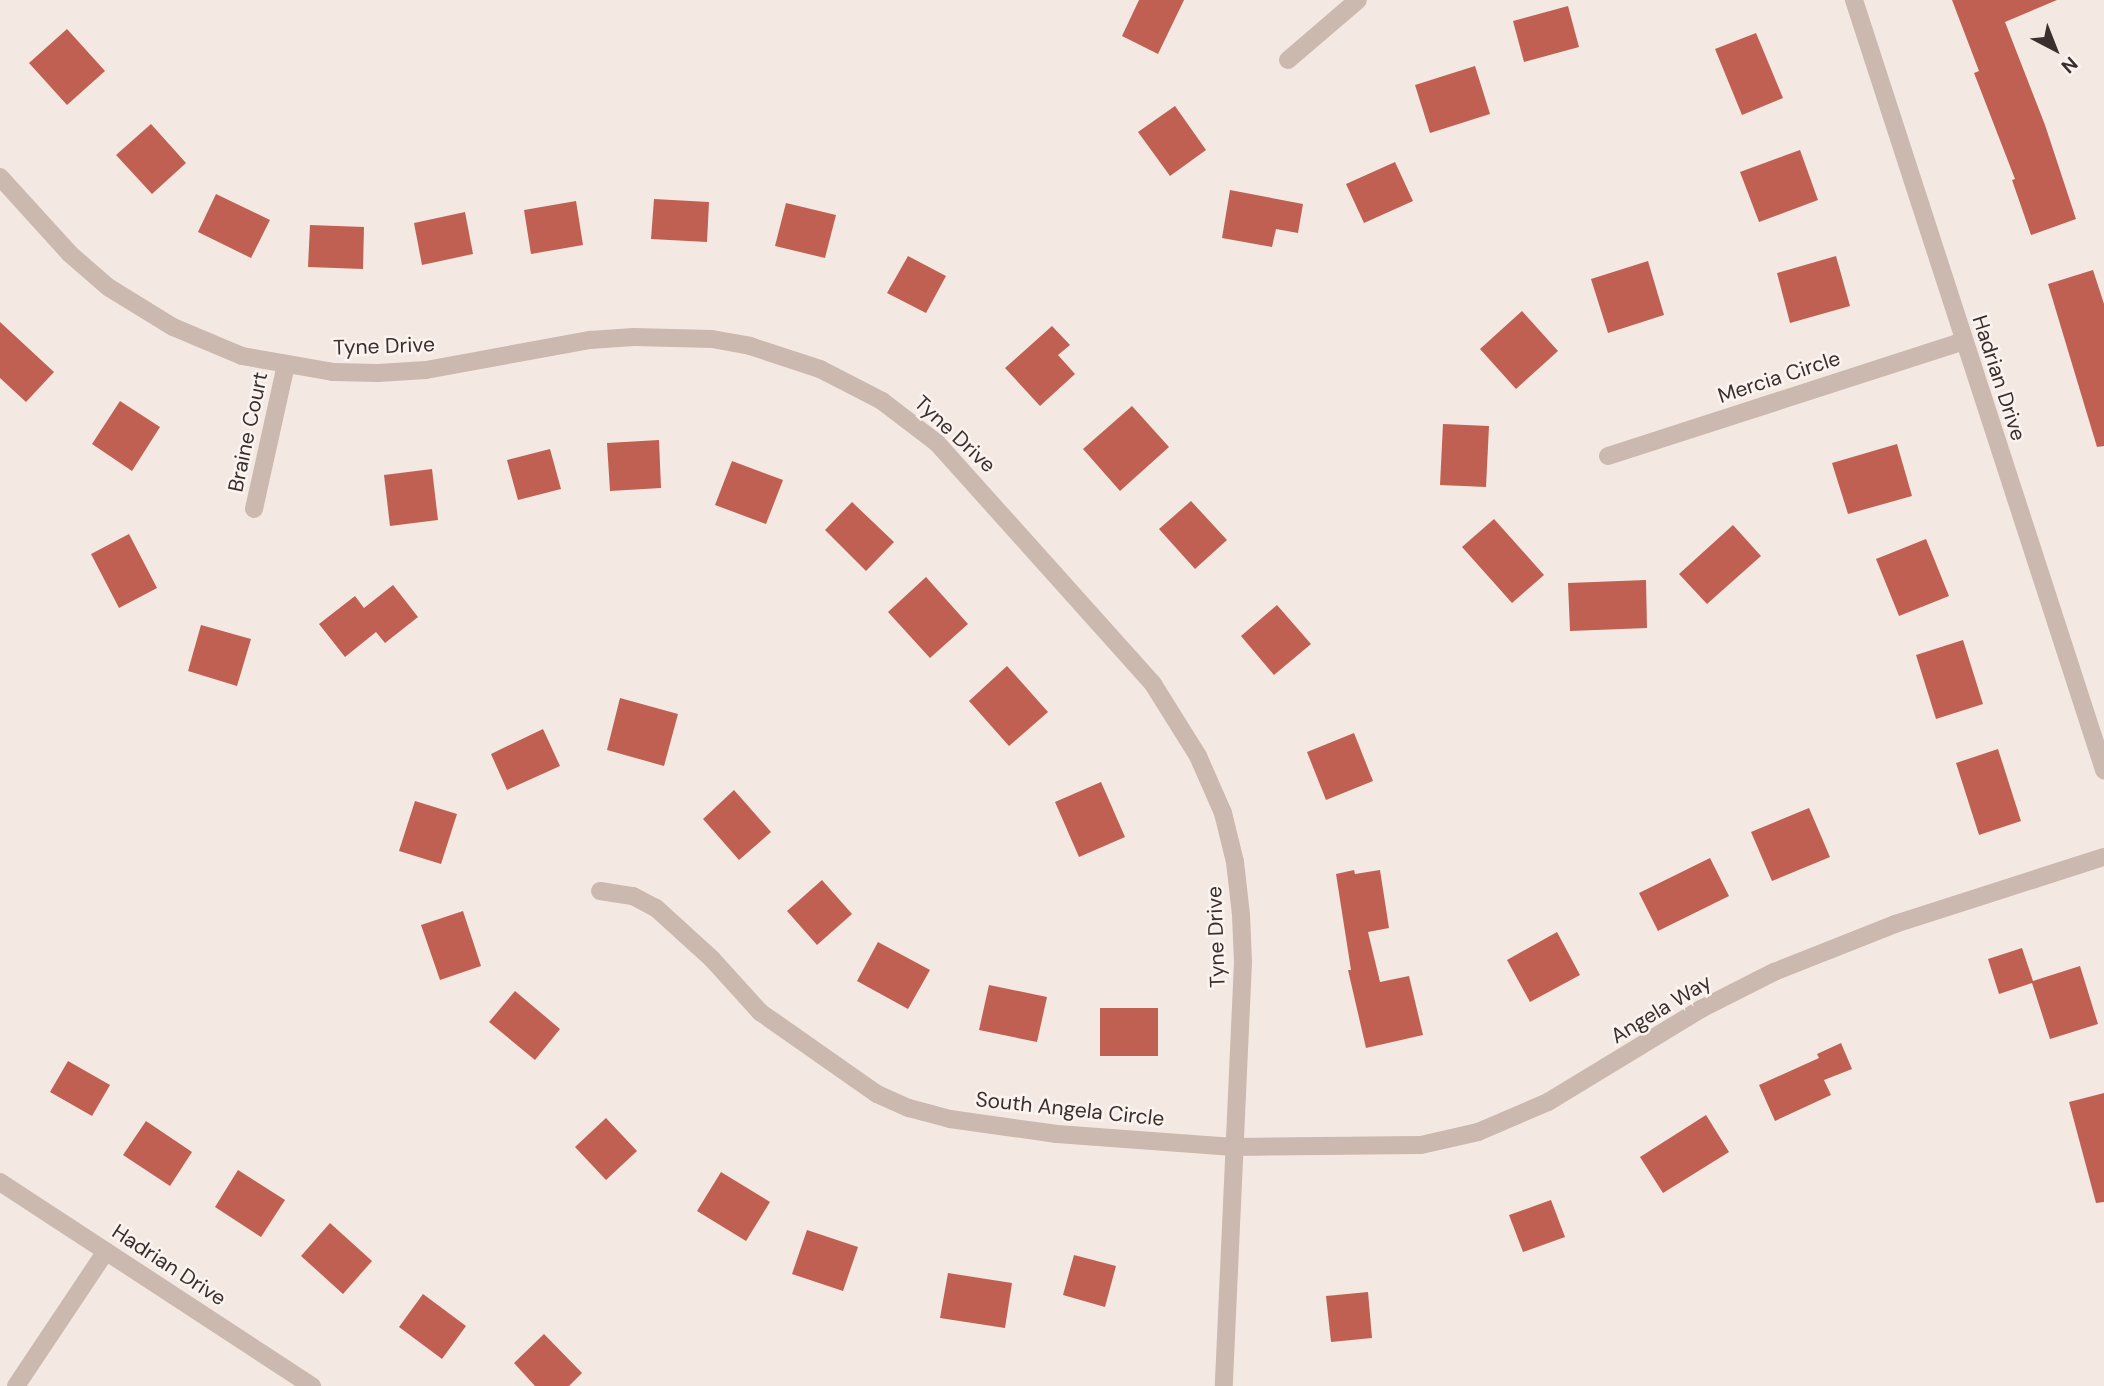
<!DOCTYPE html>
<html>
<head>
<meta charset="utf-8">
<style>
  body { margin:0 }
  #map { position:relative; width:2104px; height:1386px; overflow:hidden; background:#f3e9e2; font-family:"DM Sans",sans-serif }
  div>[style] { position:absolute }
  [style*='--x'] { left:calc(var(--x)*1px); top:calc(var(--y)*1px); width:calc(var(--w)*1px); rotate:calc(var(--a)*1deg) }
  .building>* { inset:0; background:#c06053 }
  .minor>* { height:18px; margin:-9px; padding:0 9px; transform-origin:9px; border-radius:9px; background:#cbb8ae }
  span { translate:-50% -50%; white-space:nowrap; text-align:center; line-height:1.15; -webkit-text-stroke:5px #faf3ef; paint-order:stroke }
  .street-label { font-size:21px; color:#3a2f2c }
  .north { position:absolute; left:2020px; top:14px; width:70px; height:70px; -webkit-text-stroke:5px #faf3ef; paint-order:stroke; rotate:138deg; font-size:19px; font-weight:700; line-height:28px; text-align:center; color:#3a2f2c }
  .north::after { content:''; display:block; margin:auto; width:24px; height:32px; background:#3a2f2c; clip-path:polygon(50% 0,100% 100%,50% 72%,0 100%) }
</style>
</head>
<body>
<div id="map">
  <div class="building">
    <i style="clip-path:polygon(1139px 0,1184px 0,1158px 54px,1122px 36px)"></i>
    <i style="clip-path:polygon(1952px 0,2057px 0,2005px 22px,2045px 125px,2076px 219px,2031px 235px,2012px 180px,2015px 179px,1974px 73px,1979px 71px)"></i>
    <i style="clip-path:polygon(1568px 6px,1579px 47px,1524px 62px,1513px 21px)"></i>
    <i style="clip-path:polygon(67px 29px,105px 71px,67px 105px,29px 63px)"></i>
    <i style="clip-path:polygon(1756px 33px,1783px 98px,1742px 115px,1715px 49px)"></i>
    <i style="clip-path:polygon(1475px 66px,1490px 114px,1430px 133px,1415px 85px)"></i>
    <i style="clip-path:polygon(1175px 106px,1206px 150px,1170px 176px,1138px 132px)"></i>
    <i style="clip-path:polygon(151px 124px,186px 163px,152px 194px,116px 155px)"></i>
    <i style="clip-path:polygon(1800px 150px,1818px 200px,1759px 222px,1740px 172px)"></i>
    <i style="clip-path:polygon(1395px 162px,1413px 201px,1364px 223px,1346px 184px)"></i>
    <i style="clip-path:polygon(1230px 190px,1303px 204px,1298px 233px,1276px 229px,1272px 247px,1222px 238px)"></i>
    <i style="clip-path:polygon(216px 194px,270px 220px,251px 258px,198px 232px)"></i>
    <i style="clip-path:polygon(654px 199px,709px 202px,707px 242px,651px 239px)"></i>
    <i style="clip-path:polygon(576px 201px,583px 245px,531px 254px,524px 210px)"></i>
    <i style="clip-path:polygon(786px 203px,836px 215px,825px 258px,775px 246px)"></i>
    <i style="clip-path:polygon(465px 212px,473px 254px,422px 265px,414px 223px)"></i>
    <i style="clip-path:polygon(310px 225px,364px 227px,363px 269px,308px 267px)"></i>
    <i style="clip-path:polygon(908px 256px,946px 276px,926px 313px,887px 293px)"></i>
    <i style="clip-path:polygon(1836px 256px,1850px 306px,1790px 323px,1777px 273px)"></i>
    <i style="clip-path:polygon(1648px 261px,1664px 315px,1608px 333px,1591px 279px)"></i>
    <i style="clip-path:polygon(2093px 270px,2104px 304px,2104px 446px,2097px 447px,2048px 284px)"></i>
    <i style="clip-path:polygon(1522px 311px,1558px 351px,1516px 389px,1480px 349px)"></i>
    <i style="clip-path:polygon(0 322px,54px 372px,26px 402px,0 378px)"></i>
    <i style="clip-path:polygon(1052px 326px,1070px 345px,1058px 355px,1075px 374px,1040px 406px,1005px 368px)"></i>
    <i style="clip-path:polygon(120px 401px,160px 427px,132px 471px,92px 444px)"></i>
    <i style="clip-path:polygon(1132px 406px,1169px 447px,1120px 491px,1083px 449px)"></i>
    <i style="clip-path:polygon(1443px 424px,1489px 426px,1486px 487px,1440px 485px)"></i>
    <i style="clip-path:polygon(659px 440px,661px 488px,610px 491px,607px 443px)"></i>
    <i style="clip-path:polygon(1897px 444px,1912px 496px,1848px 514px,1832px 463px)"></i>
    <i style="clip-path:polygon(550px 449px,561px 489px,518px 500px,507px 460px)"></i>
    <i style="clip-path:polygon(732px 461px,783px 480px,766px 524px,715px 505px)"></i>
    <i style="clip-path:polygon(432px 469px,438px 520px,390px 526px,384px 475px)"></i>
    <i style="clip-path:polygon(1191px 501px,1227px 540px,1195px 569px,1159px 529px)"></i>
    <i style="clip-path:polygon(852px 502px,894px 542px,866px 571px,825px 530px)"></i>
    <i style="clip-path:polygon(1494px 519px,1544px 575px,1512px 603px,1462px 547px)"></i>
    <i style="clip-path:polygon(1733px 525px,1761px 556px,1707px 604px,1679px 574px)"></i>
    <i style="clip-path:polygon(129px 534px,157px 588px,119px 608px,91px 554px)"></i>
    <i style="clip-path:polygon(1926px 539px,1949px 596px,1899px 616px,1876px 559px)"></i>
    <i style="clip-path:polygon(926px 577px,968px 624px,930px 658px,888px 612px)"></i>
    <i style="clip-path:polygon(1646px 580px,1647px 628px,1570px 631px,1568px 583px)"></i>
    <i style="clip-path:polygon(393px 585px,418px 617px,385px 643px,376px 632px,345px 657px,319px 624px,355px 596px,364px 608px)"></i>
    <i style="clip-path:polygon(1277px 605px,1311px 644px,1274px 675px,1241px 636px)"></i>
    <i style="clip-path:polygon(201px 625px,251px 639px,237px 686px,188px 671px)"></i>
    <i style="clip-path:polygon(1963px 640px,1983px 704px,1936px 719px,1916px 655px)"></i>
    <i style="clip-path:polygon(1007px 666px,1048px 712px,1009px 746px,969px 701px)"></i>
    <i style="clip-path:polygon(620px 698px,678px 714px,664px 766px,607px 750px)"></i>
    <i style="clip-path:polygon(543px 729px,560px 766px,507px 790px,491px 754px)"></i>
    <i style="clip-path:polygon(1354px 733px,1373px 781px,1326px 800px,1307px 752px)"></i>
    <i style="clip-path:polygon(1998px 749px,2021px 821px,1979px 835px,1956px 763px)"></i>
    <i style="clip-path:polygon(1101px 782px,1125px 837px,1079px 857px,1055px 802px)"></i>
    <i style="clip-path:polygon(734px 790px,771px 832px,739px 860px,703px 819px)"></i>
    <i style="clip-path:polygon(415px 801px,457px 814px,441px 864px,399px 851px)"></i>
    <i style="clip-path:polygon(1809px 808px,1830px 857px,1772px 881px,1751px 832px)"></i>
    <i style="clip-path:polygon(1710px 858px,1729px 896px,1658px 931px,1639px 893px)"></i>
    <i style="clip-path:polygon(1354px 870px,1355px 874px,1380px 870px,1389px 928px,1368px 932px,1380px 982px,1409px 976px,1423px 1035px,1366px 1048px,1348px 970px,1351px 970px,1336px 874px)"></i>
    <i style="clip-path:polygon(822px 880px,852px 914px,817px 945px,787px 911px)"></i>
    <i style="clip-path:polygon(463px 911px,481px 966px,440px 980px,421px 925px)"></i>
    <i style="clip-path:polygon(1557px 932px,1580px 975px,1530px 1002px,1507px 960px)"></i>
    <i style="clip-path:polygon(878px 942px,930px 970px,908px 1009px,857px 981px)"></i>
    <i style="clip-path:polygon(2022px 948px,2033px 981px,2080px 966px,2098px 1024px,2050px 1039px,2032px 983px,1999px 994px,1988px 959px)"></i>
    <i style="clip-path:polygon(989px 985px,1047px 997px,1037px 1042px,979px 1030px)"></i>
    <i style="clip-path:polygon(515px 991px,560px 1029px,535px 1060px,489px 1022px)"></i>
    <i style="clip-path:polygon(1100px 1008px,1158px 1008px,1158px 1056px,1100px 1056px)"></i>
    <i style="clip-path:polygon(1841px 1043px,1852px 1069px,1824px 1080px,1831px 1095px,1775px 1121px,1759px 1085px,1819px 1058px,1817px 1054px)"></i>
    <i style="clip-path:polygon(68px 1061px,110px 1085px,92px 1116px,50px 1092px)"></i>
    <i style="clip-path:polygon(2104px 1093px,2104px 1202px,2096px 1203px,2069px 1102px)"></i>
    <i style="clip-path:polygon(1706px 1115px,1729px 1152px,1663px 1193px,1640px 1157px)"></i>
    <i style="clip-path:polygon(606px 1118px,637px 1151px,606px 1180px,575px 1147px)"></i>
    <i style="clip-path:polygon(146px 1121px,192px 1152px,170px 1186px,123px 1155px)"></i>
    <i style="clip-path:polygon(238px 1170px,285px 1200px,261px 1237px,215px 1207px)"></i>
    <i style="clip-path:polygon(721px 1172px,770px 1202px,746px 1241px,697px 1211px)"></i>
    <i style="clip-path:polygon(1551px 1200px,1565px 1237px,1523px 1252px,1509px 1215px)"></i>
    <i style="clip-path:polygon(330px 1223px,372px 1261px,343px 1294px,301px 1256px)"></i>
    <i style="clip-path:polygon(807px 1230px,858px 1247px,843px 1291px,792px 1274px)"></i>
    <i style="clip-path:polygon(1074px 1255px,1116px 1266px,1105px 1307px,1063px 1295px)"></i>
    <i style="clip-path:polygon(948px 1273px,1012px 1283px,1005px 1328px,940px 1318px)"></i>
    <i style="clip-path:polygon(1368px 1292px,1372px 1338px,1331px 1342px,1326px 1296px)"></i>
    <i style="clip-path:polygon(423px 1294px,466px 1326px,442px 1359px,399px 1327px)"></i>
    <i style="clip-path:polygon(544px 1334px,582px 1373px,569px 1386px,535px 1386px,514px 1363px)"></i>
  </div>
  <div class="minor">
    <i style="--x:1854;--y:0;--w:810;--a:72.01"></i>
    <i style="--x:1288;--y:60;--w:92;--a:-40.6"></i>
    <i style="--x:0;--y:177;--w:104;--a:47.7"></i>
    <i style="--x:70;--y:254;--w:50;--a:41"></i>
    <i style="--x:108;--y:287;--w:76;--a:31.6"></i>
    <i style="--x:173;--y:327;--w:75;--a:22.8"></i>
    <i style="--x:242;--y:356;--w:92;--a:10"></i>
    <i style="--x:333;--y:372;--w:45;--a:1.3"></i>
    <i style="--x:378;--y:373;--w:48;--a:-3.6"></i>
    <i style="--x:426;--y:370;--w:167;--a:-10.4"></i>
    <i style="--x:590;--y:340;--w:44;--a:-3.9"></i>
    <i style="--x:634;--y:337;--w:78;--a:1.5"></i>
    <i style="--x:712;--y:339;--w:39;--a:10"></i>
    <i style="--x:750;--y:346;--w:74;--a:18.2"></i>
    <i style="--x:820;--y:369;--w:70;--a:27.3"></i>
    <i style="--x:882;--y:401;--w:69;--a:37.4"></i>
    <i style="--x:937;--y:443;--w:324;--a:48.1"></i>
    <i style="--x:1153;--y:684;--w:85;--a:58"></i>
    <i style="--x:1198;--y:756;--w:62;--a:66.3"></i>
    <i style="--x:1223;--y:813;--w:50;--a:76.2"></i>
    <i style="--x:1235;--y:862;--w:53;--a:83.5"></i>
    <i style="--x:1241;--y:915;--w:47;--a:87.6"></i>
    <i style="--x:1243;--y:962;--w:424;--a:92.6"></i>
    <i style="--x:1608;--y:456;--w:373;--a:-17.9"></i>
    <i style="--x:254;--y:509;--w:148;--a:-77.5"></i>
    <i style="--x:600;--y:891;--w:33;--a:9"></i>
    <i style="--x:633;--y:896;--w:26;--a:28"></i>
    <i style="--x:656;--y:908;--w:76;--a:42.3"></i>
    <i style="--x:712;--y:959;--w:72;--a:47.8"></i>
    <i style="--x:760;--y:1012;--w:143;--a:35"></i>
    <i style="--x:877;--y:1094;--w:35;--a:24"></i>
    <i style="--x:909;--y:1108;--w:42;--a:15"></i>
    <i style="--x:950;--y:1119;--w:108;--a:8"></i>
    <i style="--x:1057;--y:1134;--w:177;--a:4.2"></i>
    <i style="--x:1234;--y:1147;--w:187;--a:-0.6"></i>
    <i style="--x:1421;--y:1145;--w:58;--a:-12.8"></i>
    <i style="--x:1478;--y:1132;--w:76;--a:-23.2"></i>
    <i style="--x:1548;--y:1102;--w:179;--a:-31.3"></i>
    <i style="--x:1701;--y:1009;--w:82;--a:-26.9"></i>
    <i style="--x:1774;--y:972;--w:130;--a:-21.6"></i>
    <i style="--x:1895;--y:924;--w:219;--a:-17.8"></i>
    <i style="--x:0;--y:1182;--w:373;--a:33.2"></i>
    <i style="--x:16;--y:1386;--w:162;--a:-56.3"></i>
  </div>
  <div class="street-label">
    <span style="left:384px;top:346px;rotate:-2deg">Tyne Drive</span>
    <span style="left:1779px;top:377px;rotate:-18deg">Mercia Circle</span>
    <span style="left:1999px;top:378px;rotate:72deg">Hadrian Drive</span>
    <span style="left:248px;top:432px;rotate:-78deg">Braine Court</span>
    <span style="left:955px;top:434px;rotate:43deg">Tyne Drive</span>
    <span style="left:1216px;top:937px;rotate:-92deg">Tyne Drive</span>
    <span style="left:1661px;top:1009px;rotate:-31deg">Angela Way</span>
    <span style="left:1070px;top:1109px;rotate:6deg">South Angela Circle</span>
    <span style="left:169px;top:1265px;rotate:33deg">Hadrian Drive</span>
  </div>
  <div class="north">N</div>
</div>
</body>
</html>
